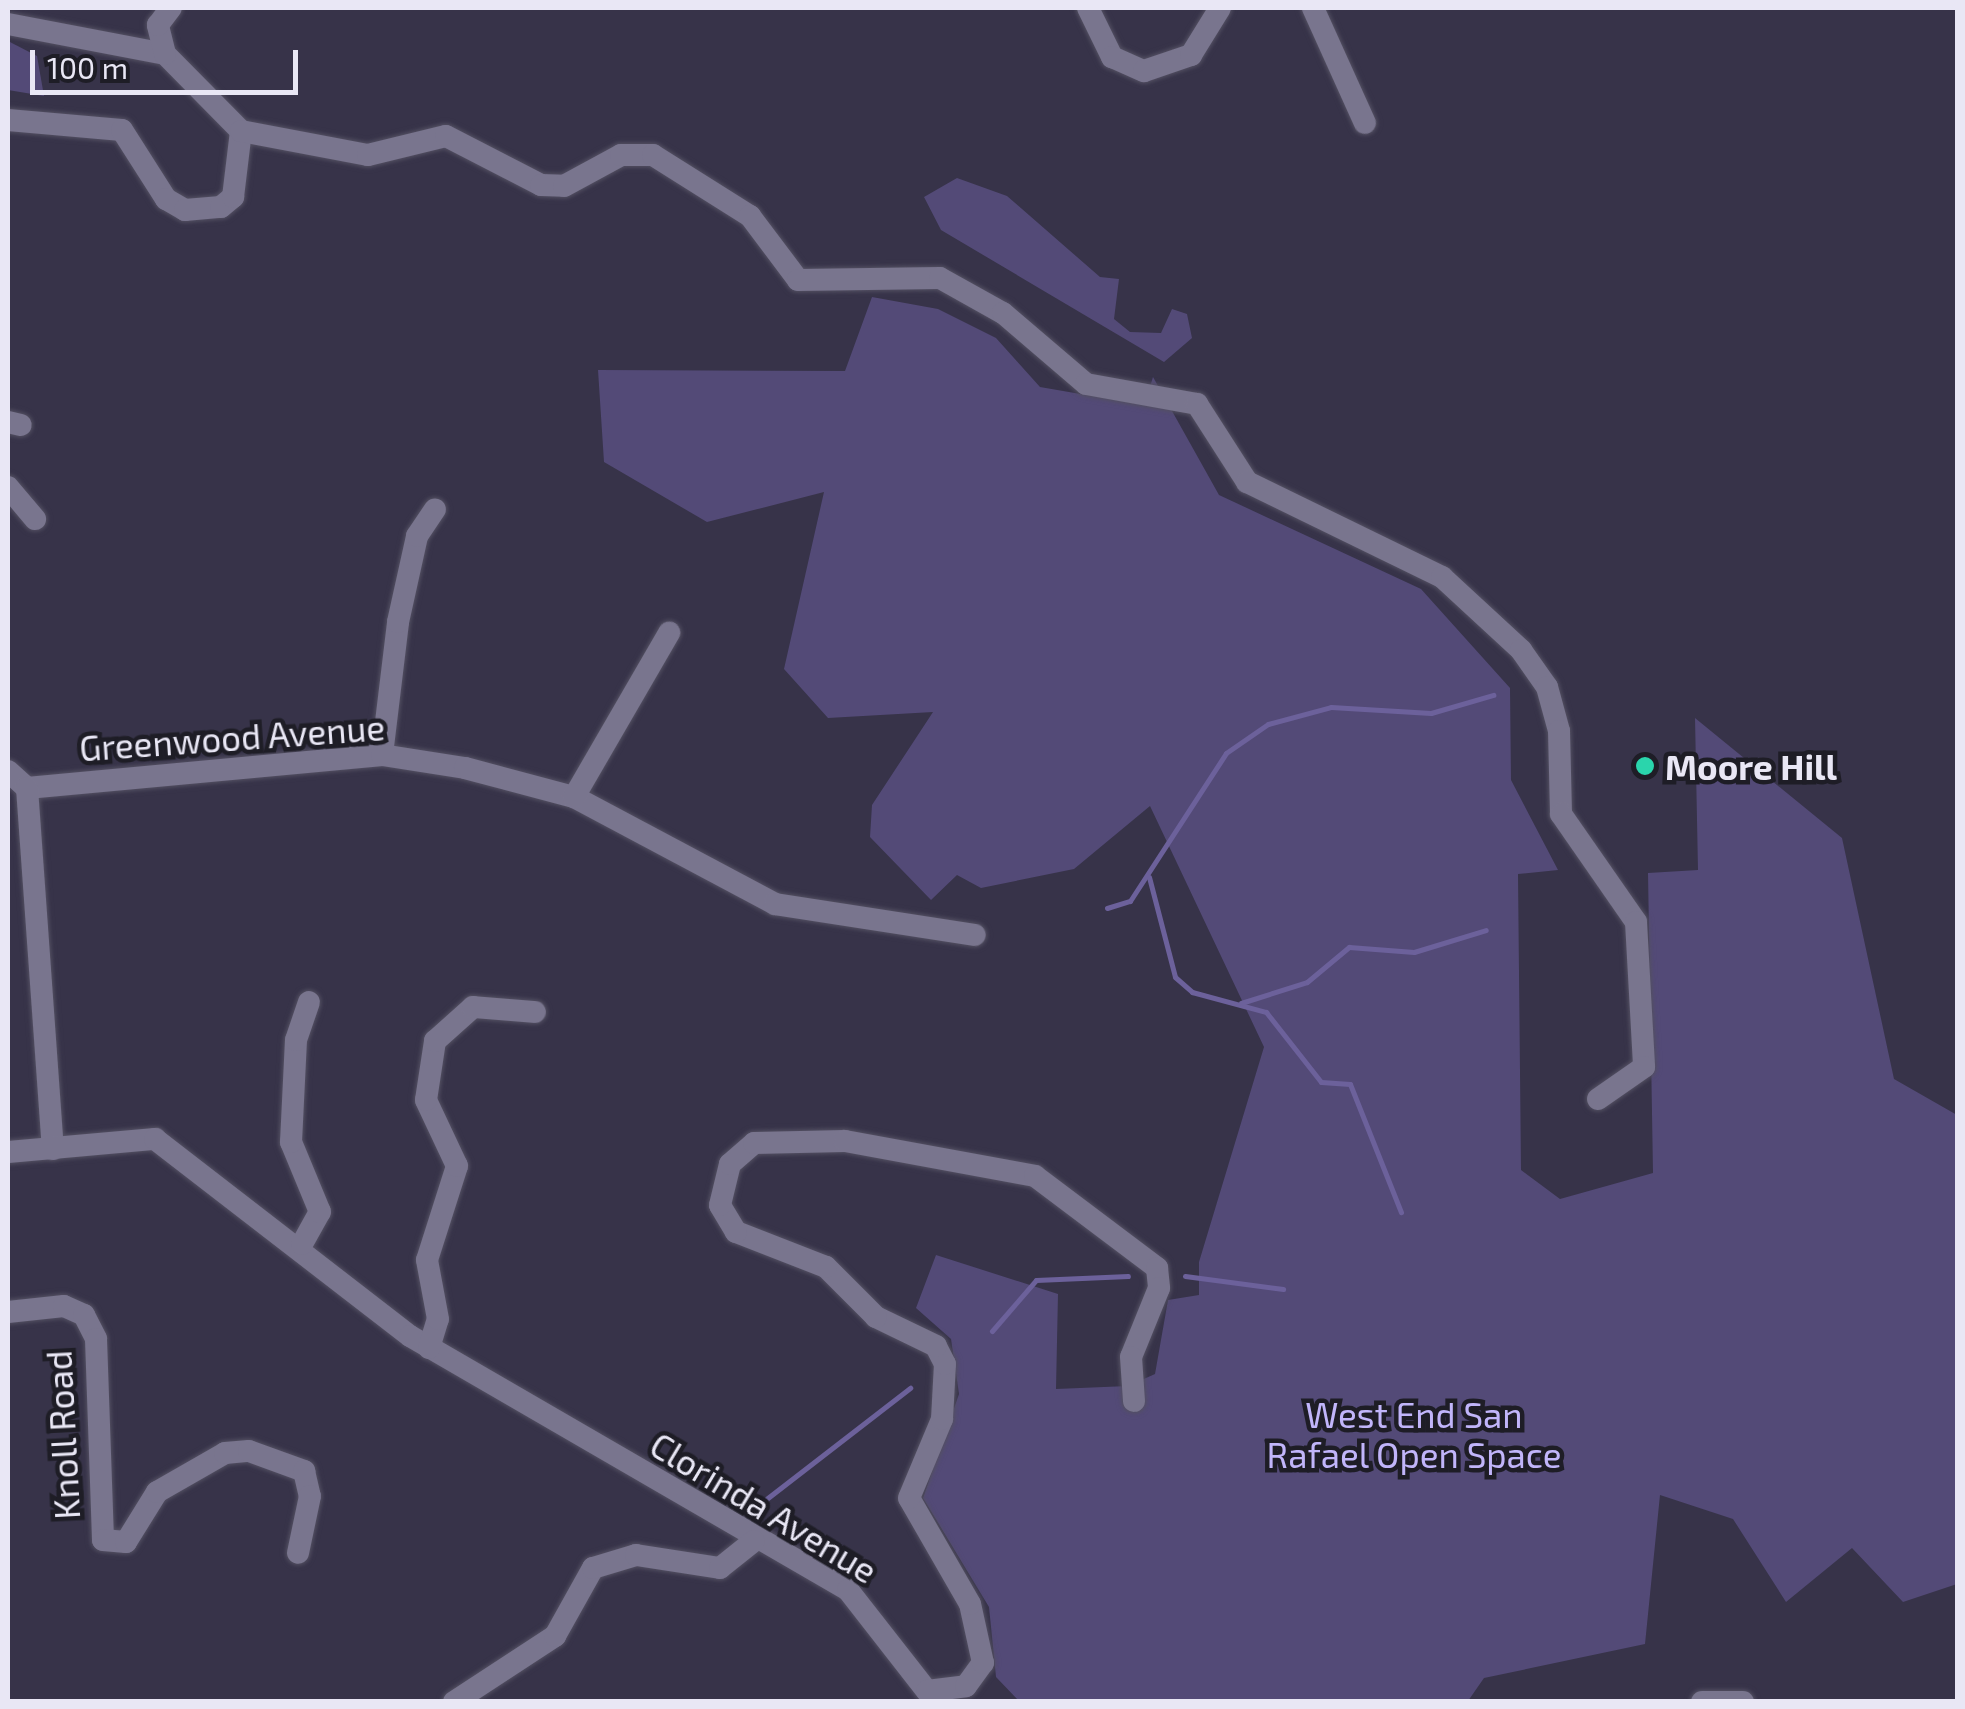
<!DOCTYPE html>
<html>
<head>
<meta charset="utf-8">
<style>
  body { margin:0 }
  #map { position:relative; width:1965px; height:1709px; overflow:hidden; background:#373349; font-family:"Exo 2",sans-serif }
  div>[style] { position:absolute }
  [style*='--x'] { left:calc(var(--x)*1px); top:calc(var(--y)*1px); width:calc(var(--w)*1px); rotate:calc(var(--a)*1deg) }
  .green>* { inset:0; background:#534a77 }
  .stream>* { height:5px; margin:-2.5px; padding:0 2.5px; transform-origin:2.5px; border-radius:2.5px; background:#6c619b }
  .roads { filter:drop-shadow(0 0 2px #535062) drop-shadow(0 0 2px #535062) }
  .minor>* { height:22px; margin:-11px; padding:0 11px; transform-origin:11px; border-radius:11px; background:#79758e }
  .dots>* { width:28px; height:28px; translate:-50% -50%; box-sizing:border-box; border:5px solid #1e1d26; border-radius:50% }
  span { translate:-50% -50%; white-space:nowrap; text-align:center; line-height:1.15; -webkit-text-stroke:9px #1e1d26; paint-order:stroke }
  .street-label { font-size:35px; color:#e9e7f5 }
  .poi-label { font-size:35px; color:#e9e7f5; font-weight:700 }
  .left { translate:0 -50%; text-align:left }
  .park-label { font-size:35px; color:#c1b5fa }
  .frame { position:absolute; inset:0; border:10px solid #e9e7f5; pointer-events:none }
  .scale { position:absolute; left:30px; top:50px; width:268px; height:45px; box-sizing:border-box; border:5px solid #e9e7f5; border-top:0; padding-left:12px; font-size:30px; line-height:35px; white-space:nowrap; color:#e9e7f5; -webkit-text-stroke:8px #1e1d26; paint-order:stroke }
</style>
</head>
<body>
<div id="map">
  <div class="green">
    <i style="clip-path:polygon(8px 41px,37px 56px,44px 96px,8px 90px)"></i>
    <i style="clip-path:polygon(957px 178px,1007px 196px,1100px 277px,1119px 279px,1114px 319px,1130px 332px,1161px 333px,1172px 309px,1187px 314px,1192px 338px,1164px 362px,941px 230px,924px 197px)"></i>
    <i style="clip-path:polygon(872px 297px,938px 309px,996px 338px,1040px 387px,1144px 405px,1153px 377px,1219px 495px,1421px 589px,1510px 688px,1511px 780px,1558px 870px,1518px 874px,1521px 1170px,1560px 1199px,1653px 1173px,1648px 873px,1698px 870px,1695px 718px,1842px 838px,1894px 1079px,1957px 1115px,1957px 1584px,1903px 1602px,1852px 1548px,1786px 1602px,1733px 1519px,1660px 1495px,1645px 1644px,1484px 1678px,1468px 1701px,1019px 1701px,996px 1677px,989px 1607px,923px 1498px,959px 1394px,951px 1339px,916px 1308px,936px 1255px,1058px 1294px,1056px 1389px,1128px 1386px,1155px 1374px,1168px 1300px,1199px 1295px,1199px 1262px,1264px 1047px,1150px 806px,1074px 869px,981px 888px,957px 875px,931px 900px,870px 837px,872px 805px,933px 712px,828px 718px,784px 669px,824px 492px,707px 522px,604px 462px,598px 370px,845px 371px)"></i>
  </div>
  <div class="stream">
    <i style="--x:1149;--y:877;--w:103;--a:75.4"></i>
    <i style="--x:1175;--y:977;--w:23;--a:41"></i>
    <i style="--x:1192;--y:992;--w:77;--a:15.1"></i>
    <i style="--x:1266;--y:1012;--w:89;--a:51.8"></i>
    <i style="--x:1321;--y:1082;--w:29;--a:4"></i>
    <i style="--x:1350;--y:1084;--w:138;--a:68.3"></i>
    <i style="--x:1107;--y:908;--w:24;--a:-17"></i>
    <i style="--x:1130;--y:901;--w:176;--a:-57"></i>
    <i style="--x:1226;--y:753;--w:51;--a:-34.6"></i>
    <i style="--x:1268;--y:724;--w:65;--a:-15.1"></i>
    <i style="--x:1331;--y:707;--w:100;--a:3.4"></i>
    <i style="--x:1431;--y:713;--w:65;--a:-16.2"></i>
    <i style="--x:1241;--y:1003;--w:69;--a:-17.7"></i>
    <i style="--x:1307;--y:982;--w:55;--a:-39.8"></i>
    <i style="--x:1349;--y:947;--w:65;--a:4.4"></i>
    <i style="--x:1414;--y:952;--w:75;--a:-17"></i>
    <i style="--x:1185;--y:1276;--w:99;--a:7.6"></i>
    <i style="--x:992;--y:1331;--w:67;--a:-49.2"></i>
    <i style="--x:1036;--y:1280;--w:92;--a:-2.5"></i>
    <i style="--x:756;--y:1507;--w:195;--a:-37.7"></i>
  </div>
  <div class="roads">
    <div class="minor">
      <i style="--x:1088;--y:8;--w:55;--a:63.9"></i>
      <i style="--x:1112;--y:57;--w:35;--a:24"></i>
      <i style="--x:1144;--y:71;--w:50;--a:-18.8"></i>
      <i style="--x:1191;--y:55;--w:55;--a:-58.3"></i>
      <i style="--x:1313;--y:8;--w:126;--a:65.7"></i>
      <i style="--x:8;--y:24;--w:160;--a:10.8"></i>
      <i style="--x:8;--y:120;--w:114;--a:5"></i>
      <i style="--x:122;--y:130;--w:82;--a:57.5"></i>
      <i style="--x:166;--y:199;--w:22;--a:30"></i>
      <i style="--x:185;--y:210;--w:36;--a:-5"></i>
      <i style="--x:221;--y:207;--w:16;--a:-40"></i>
      <i style="--x:233;--y:197;--w:66;--a:-83.1"></i>
      <i style="--x:241;--y:131;--w:108;--a:-134.6"></i>
      <i style="--x:165;--y:54;--w:30;--a:-104"></i>
      <i style="--x:158;--y:25;--w:21;--a:-53"></i>
      <i style="--x:241;--y:131;--w:129;--a:10.7"></i>
      <i style="--x:368;--y:155;--w:80;--a:-13.7"></i>
      <i style="--x:446;--y:136;--w:107;--a:27.3"></i>
      <i style="--x:541;--y:185;--w:23;--a:2"></i>
      <i style="--x:564;--y:186;--w:65;--a:-28.5"></i>
      <i style="--x:621;--y:155;--w:32;--a:0"></i>
      <i style="--x:653;--y:155;--w:115;--a:32.2"></i>
      <i style="--x:750;--y:216;--w:80;--a:53.1"></i>
      <i style="--x:798;--y:280;--w:142;--a:-0.8"></i>
      <i style="--x:940;--y:278;--w:72;--a:29.1"></i>
      <i style="--x:1003;--y:313;--w:109;--a:40.5"></i>
      <i style="--x:1086;--y:384;--w:113;--a:10.2"></i>
      <i style="--x:1197;--y:404;--w:93;--a:57.3"></i>
      <i style="--x:1247;--y:482;--w:217;--a:26"></i>
      <i style="--x:1442;--y:577;--w:108;--a:42.7"></i>
      <i style="--x:1521;--y:650;--w:45;--a:54.9"></i>
      <i style="--x:1547;--y:687;--w:46;--a:74.7"></i>
      <i style="--x:1559;--y:731;--w:83;--a:88.6"></i>
      <i style="--x:1561;--y:814;--w:131;--a:55.2"></i>
      <i style="--x:1636;--y:922;--w:145;--a:86.8"></i>
      <i style="--x:1644;--y:1067;--w:56;--a:145.2"></i>
      <i style="--x:8;--y:422;--w:13;--a:13"></i>
      <i style="--x:8;--y:487;--w:42;--a:49.8"></i>
      <i style="--x:382;--y:755;--w:134;--a:-83.1"></i>
      <i style="--x:398;--y:622;--w:88;--a:-77.5"></i>
      <i style="--x:417;--y:536;--w:32;--a:-56"></i>
      <i style="--x:8;--y:771;--w:25;--a:42"></i>
      <i style="--x:27;--y:788;--w:357;--a:-5.3"></i>
      <i style="--x:382;--y:755;--w:84;--a:8.9"></i>
      <i style="--x:465;--y:768;--w:113;--a:14.9"></i>
      <i style="--x:574;--y:797;--w:228;--a:28"></i>
      <i style="--x:775;--y:904;--w:202;--a:8.8"></i>
      <i style="--x:27;--y:788;--w:362;--a:85.9"></i>
      <i style="--x:574;--y:797;--w:190;--a:-59.9"></i>
      <i style="--x:8;--y:1152;--w:148;--a:-5.1"></i>
      <i style="--x:155;--y:1139;--w:322;--a:37.7"></i>
      <i style="--x:410;--y:1336;--w:506;--a:30.11"></i>
      <i style="--x:848;--y:1590;--w:128;--a:52"></i>
      <i style="--x:927;--y:1691;--w:39;--a:-7"></i>
      <i style="--x:966;--y:1686;--w:29;--a:-54"></i>
      <i style="--x:983;--y:1663;--w:60;--a:-102.4"></i>
      <i style="--x:970;--y:1604;--w:122;--a:-119.9"></i>
      <i style="--x:909;--y:1498;--w:86;--a:-67.3"></i>
      <i style="--x:942;--y:1419;--w:55;--a:-86.9"></i>
      <i style="--x:945;--y:1364;--w:20;--a:-117"></i>
      <i style="--x:936;--y:1346;--w:67;--a:-154.2"></i>
      <i style="--x:876;--y:1317;--w:71;--a:-135"></i>
      <i style="--x:826;--y:1267;--w:97;--a:-158.7"></i>
      <i style="--x:736;--y:1232;--w:31;--a:-121"></i>
      <i style="--x:720;--y:1205;--w:42;--a:-76.3"></i>
      <i style="--x:730;--y:1164;--w:32;--a:-41"></i>
      <i style="--x:754;--y:1143;--w:91;--a:-1.3"></i>
      <i style="--x:845;--y:1141;--w:193;--a:10.4"></i>
      <i style="--x:1035;--y:1176;--w:153;--a:37"></i>
      <i style="--x:1157;--y:1268;--w:20;--a:84"></i>
      <i style="--x:1159;--y:1288;--w:74;--a:112.1"></i>
      <i style="--x:1131;--y:1357;--w:44;--a:86.1"></i>
      <i style="--x:302;--y:1244;--w:37;--a:-61"></i>
      <i style="--x:320;--y:1212;--w:76;--a:-112.5"></i>
      <i style="--x:291;--y:1142;--w:102;--a:-87.2"></i>
      <i style="--x:296;--y:1040;--w:40;--a:-71.1"></i>
      <i style="--x:8;--y:1312;--w:56;--a:-6.1"></i>
      <i style="--x:64;--y:1306;--w:22;--a:24"></i>
      <i style="--x:84;--y:1315;--w:27;--a:63"></i>
      <i style="--x:96;--y:1339;--w:201;--a:88"></i>
      <i style="--x:103;--y:1540;--w:23;--a:5"></i>
      <i style="--x:126;--y:1542;--w:59;--a:-58.2"></i>
      <i style="--x:157;--y:1492;--w:78;--a:-29.8"></i>
      <i style="--x:225;--y:1453;--w:24;--a:-5"></i>
      <i style="--x:249;--y:1451;--w:59;--a:20"></i>
      <i style="--x:304;--y:1471;--w:26;--a:77"></i>
      <i style="--x:310;--y:1496;--w:58;--a:101.9"></i>
      <i style="--x:429;--y:1348;--w:30;--a:-73"></i>
      <i style="--x:438;--y:1319;--w:60;--a:-100.6"></i>
      <i style="--x:427;--y:1260;--w:99;--a:-72.3"></i>
      <i style="--x:457;--y:1166;--w:73;--a:-115.2"></i>
      <i style="--x:426;--y:1100;--w:60;--a:-81.3"></i>
      <i style="--x:435;--y:1041;--w:51;--a:-41.8"></i>
      <i style="--x:473;--y:1007;--w:62;--a:4.6"></i>
      <i style="--x:454;--y:1702;--w:121;--a:-33.2"></i>
      <i style="--x:555;--y:1636;--w:78;--a:-60.8"></i>
      <i style="--x:593;--y:1568;--w:45;--a:-16.8"></i>
      <i style="--x:636;--y:1555;--w:85;--a:8.8"></i>
      <i style="--x:720;--y:1568;--w:43;--a:-38.5"></i>
      <i style="--x:1702;--y:1702;--w:41;--a:0"></i>
    </div>
  </div>
  <div class="dots">
    <i style="left:1645px;top:766px;background:#2ad5ac"></i>
  </div>
  <div class="street-label">
    <span style="left:232px;top:737px;rotate:-4deg">Greenwood Avenue</span>
    <span style="left:62px;top:1435px;rotate:-93deg">Knoll Road</span>
    <span style="left:764px;top:1507px;rotate:31deg">Clorinda Avenue</span>
  </div>
  <div class="poi-label">
    <span class="left" style="left:1665px;top:766px">Moore Hill</span>
  </div>
  <div class="park-label">
    <span style="left:1414px;top:1434px">West End San<br>Rafael Open Space</span>
  </div>
  <div class="frame"></div>
  <div class="scale">100 m</div>
</div>
</body>
</html>
